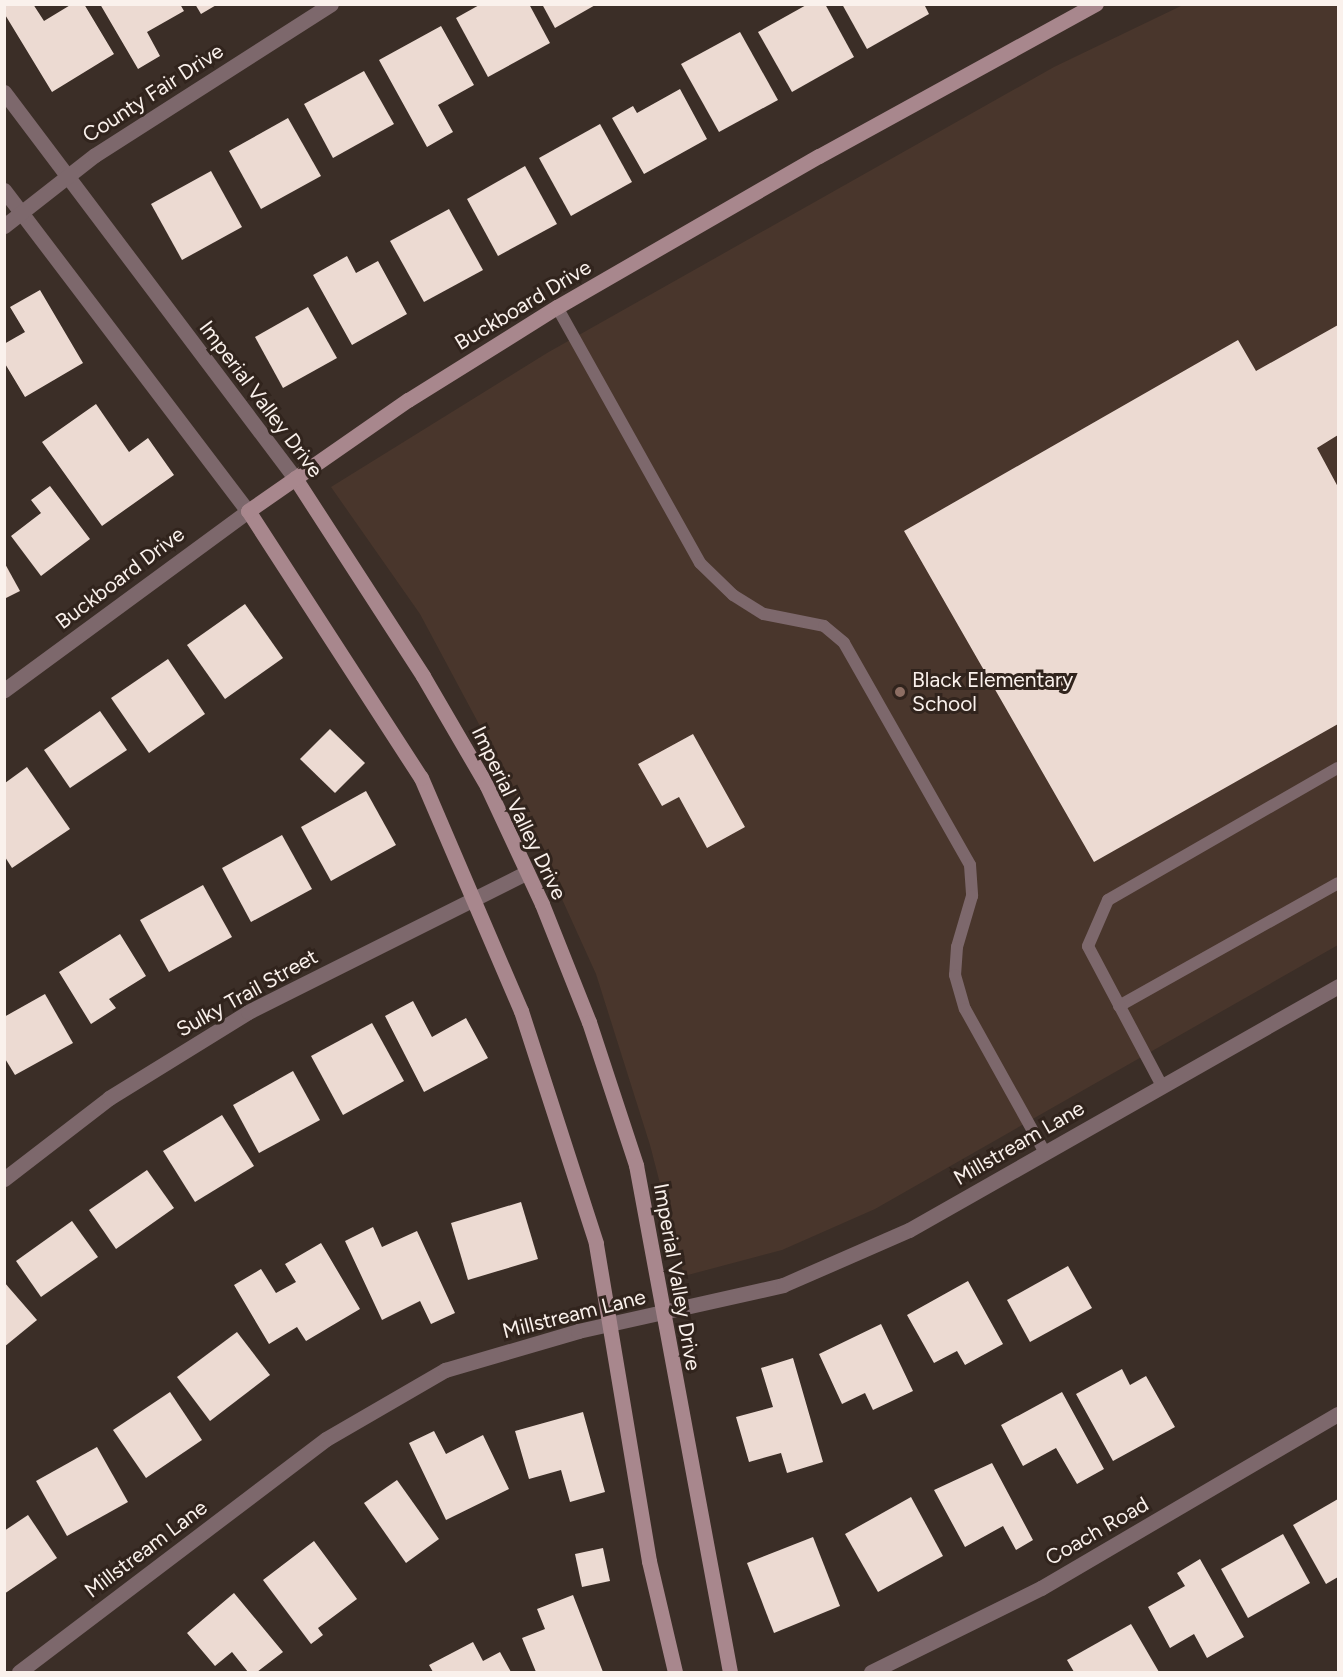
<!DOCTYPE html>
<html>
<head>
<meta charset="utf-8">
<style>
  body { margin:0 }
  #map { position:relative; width:1343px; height:1677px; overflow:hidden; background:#3b2e27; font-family:Figtree,sans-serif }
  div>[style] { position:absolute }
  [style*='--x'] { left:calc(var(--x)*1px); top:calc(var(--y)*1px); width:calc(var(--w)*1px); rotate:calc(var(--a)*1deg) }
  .built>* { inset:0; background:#49362c }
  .building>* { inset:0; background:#ecdad2 }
  .lane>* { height:12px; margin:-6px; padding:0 6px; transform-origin:6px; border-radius:6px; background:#7d686c }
  .street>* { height:15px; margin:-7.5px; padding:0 7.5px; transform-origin:7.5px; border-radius:7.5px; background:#7d686c }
  .secondary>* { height:15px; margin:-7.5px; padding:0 7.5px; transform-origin:7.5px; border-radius:7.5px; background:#a8878d }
  .dots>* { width:16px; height:16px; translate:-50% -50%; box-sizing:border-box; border:3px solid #31241d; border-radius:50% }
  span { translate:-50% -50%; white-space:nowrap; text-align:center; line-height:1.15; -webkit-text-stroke:6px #31241d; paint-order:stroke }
  .street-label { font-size:21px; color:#faf1ec }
  .poi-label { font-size:21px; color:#faf1ec }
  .left { translate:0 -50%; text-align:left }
  .frame { position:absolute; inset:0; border:6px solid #faf1ec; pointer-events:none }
</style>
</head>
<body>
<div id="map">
  <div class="built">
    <i style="clip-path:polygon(1183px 5px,1338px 5px,1338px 945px,875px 1209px,782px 1250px,684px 1276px,650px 1145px,596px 974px,503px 769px,420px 614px,331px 487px,547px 353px,1054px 67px)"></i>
  </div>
  <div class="building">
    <i style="clip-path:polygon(4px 4px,33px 4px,44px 21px,72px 4px,84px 4px,114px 54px,52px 92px,4px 13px)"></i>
    <i style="clip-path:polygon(100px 4px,180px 4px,184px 11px,147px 32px,160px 56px,138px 69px)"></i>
    <i style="clip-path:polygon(195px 4px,218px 4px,201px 14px)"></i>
    <i style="clip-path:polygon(481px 4px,529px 4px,550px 43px,488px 77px,456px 18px)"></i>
    <i style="clip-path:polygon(542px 4px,597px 4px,555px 28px)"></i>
    <i style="clip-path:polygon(808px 4px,825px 4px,854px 57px,792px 92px,758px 32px)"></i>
    <i style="clip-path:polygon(842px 4px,924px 4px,929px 14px,867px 49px)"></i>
    <i style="clip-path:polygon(441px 26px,474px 85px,438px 105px,453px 132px,427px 147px,379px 60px)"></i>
    <i style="clip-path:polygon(740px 32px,778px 100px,719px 132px,681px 64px)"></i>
    <i style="clip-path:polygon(364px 71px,394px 124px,333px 158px,304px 104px)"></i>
    <i style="clip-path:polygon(680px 89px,707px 139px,644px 174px,612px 118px,633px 106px,637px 113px)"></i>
    <i style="clip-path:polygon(288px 118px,321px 176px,261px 209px,229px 151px)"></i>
    <i style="clip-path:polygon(600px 124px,632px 182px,571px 216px,539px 158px)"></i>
    <i style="clip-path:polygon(525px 166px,557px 224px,498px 256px,467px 199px)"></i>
    <i style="clip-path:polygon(211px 171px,242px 227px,182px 260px,151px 204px)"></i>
    <i style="clip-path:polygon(449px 209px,483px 270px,424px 302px,390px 241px)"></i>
    <i style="clip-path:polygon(347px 256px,356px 273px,378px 261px,407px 314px,352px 345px,313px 275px)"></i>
    <i style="clip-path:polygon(40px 290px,83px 363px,25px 397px,4px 362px,4px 344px,25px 332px,10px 307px)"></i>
    <i style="clip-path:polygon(308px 307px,337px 358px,283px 388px,255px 337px)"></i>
    <i style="clip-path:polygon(1338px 325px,1338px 435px,1317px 448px,1338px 487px,1338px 724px,1094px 862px,904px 531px,1238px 340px,1256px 371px)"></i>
    <i style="clip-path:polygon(96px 404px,129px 452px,148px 438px,174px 475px,102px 526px,42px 442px)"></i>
    <i style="clip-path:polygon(50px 486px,90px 539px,41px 576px,11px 536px,41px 513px,31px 500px)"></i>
    <i style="clip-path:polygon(4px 562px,20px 591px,4px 599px)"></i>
    <i style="clip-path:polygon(245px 604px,283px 658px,225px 699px,187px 645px)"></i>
    <i style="clip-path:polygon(168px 659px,205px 714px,149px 753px,111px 698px)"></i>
    <i style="clip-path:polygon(100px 711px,127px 750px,70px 788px,44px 750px)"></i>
    <i style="clip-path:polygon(330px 729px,365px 763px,335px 793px,300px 759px)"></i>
    <i style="clip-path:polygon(693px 734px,745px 827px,707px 848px,679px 797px,662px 806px,638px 764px)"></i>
    <i style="clip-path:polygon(27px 767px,70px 829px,12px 868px,5px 857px,5px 783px)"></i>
    <i style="clip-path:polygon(366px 791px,396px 845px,331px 881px,301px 827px)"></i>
    <i style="clip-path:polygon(282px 835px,312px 889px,251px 922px,222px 868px)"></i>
    <i style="clip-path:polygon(203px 885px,232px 937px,169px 972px,140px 920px)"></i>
    <i style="clip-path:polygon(120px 934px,146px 976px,109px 999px,116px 1008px,91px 1024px,59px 972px)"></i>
    <i style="clip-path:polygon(45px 994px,73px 1043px,15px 1075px,4px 1057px,4px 1017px)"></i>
    <i style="clip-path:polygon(413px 1001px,432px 1037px,466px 1018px,488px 1058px,424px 1092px,385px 1016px)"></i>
    <i style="clip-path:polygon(372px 1023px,404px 1081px,343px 1115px,311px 1056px)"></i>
    <i style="clip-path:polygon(293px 1071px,320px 1120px,259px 1153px,233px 1105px)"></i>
    <i style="clip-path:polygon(222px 1115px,254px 1166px,195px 1202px,163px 1151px)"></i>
    <i style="clip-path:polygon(147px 1170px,174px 1208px,116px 1249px,89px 1210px)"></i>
    <i style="clip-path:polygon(521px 1202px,538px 1259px,468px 1280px,451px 1223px)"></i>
    <i style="clip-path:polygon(72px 1221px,98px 1257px,41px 1297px,16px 1261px)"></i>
    <i style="clip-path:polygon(373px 1227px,382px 1247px,417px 1231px,455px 1313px,431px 1324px,420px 1301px,382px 1320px,345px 1241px)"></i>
    <i style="clip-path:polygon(321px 1243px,360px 1309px,306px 1341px,297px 1327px,269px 1344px,234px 1285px,261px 1269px,276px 1293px,296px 1282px,285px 1264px)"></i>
    <i style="clip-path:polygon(1068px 1266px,1092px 1308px,1030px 1342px,1007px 1300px)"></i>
    <i style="clip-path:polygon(968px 1281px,1003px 1344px,965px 1365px,957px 1351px,934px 1363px,907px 1315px)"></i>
    <i style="clip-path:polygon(4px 1282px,37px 1320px,4px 1347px)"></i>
    <i style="clip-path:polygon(881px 1324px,913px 1391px,873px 1410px,865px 1393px,842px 1404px,819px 1354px)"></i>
    <i style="clip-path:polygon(237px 1332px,270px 1375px,210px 1421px,177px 1377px)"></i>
    <i style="clip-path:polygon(793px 1358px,823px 1462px,787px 1473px,781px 1453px,749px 1462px,736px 1417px,773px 1407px,761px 1368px)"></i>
    <i style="clip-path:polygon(1122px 1369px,1130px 1385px,1146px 1376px,1175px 1427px,1113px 1461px,1076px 1394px)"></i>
    <i style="clip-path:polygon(170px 1392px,202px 1440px,146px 1478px,113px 1430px)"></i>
    <i style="clip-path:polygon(1062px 1392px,1104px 1469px,1077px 1484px,1056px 1448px,1023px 1466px,1001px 1425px)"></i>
    <i style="clip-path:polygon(583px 1412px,605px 1492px,570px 1502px,561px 1470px,529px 1479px,515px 1431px)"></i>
    <i style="clip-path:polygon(434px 1431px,446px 1454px,483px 1435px,509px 1489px,446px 1520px,409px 1443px)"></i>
    <i style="clip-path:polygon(97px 1447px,128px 1502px,67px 1536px,36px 1481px)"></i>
    <i style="clip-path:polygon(992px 1463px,1033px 1540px,1016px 1550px,1003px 1526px,965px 1547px,934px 1490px)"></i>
    <i style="clip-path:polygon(397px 1480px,439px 1539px,406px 1563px,364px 1503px)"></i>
    <i style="clip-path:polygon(911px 1497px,943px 1556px,878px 1592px,845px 1534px)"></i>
    <i style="clip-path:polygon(1338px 1499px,1338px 1577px,1326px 1584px,1293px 1525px)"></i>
    <i style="clip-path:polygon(28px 1515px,57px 1558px,4px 1594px,4px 1531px)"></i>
    <i style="clip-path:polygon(1283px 1534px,1310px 1583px,1248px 1618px,1221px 1569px)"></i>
    <i style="clip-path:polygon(813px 1537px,840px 1606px,774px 1633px,747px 1563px)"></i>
    <i style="clip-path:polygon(314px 1541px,357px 1599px,318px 1628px,323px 1635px,311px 1644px,263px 1580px)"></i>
    <i style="clip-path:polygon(603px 1548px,610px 1581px,582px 1587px,575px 1554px)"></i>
    <i style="clip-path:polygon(1200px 1559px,1244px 1637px,1207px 1658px,1194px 1634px,1170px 1648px,1148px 1607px,1185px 1586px,1177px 1573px)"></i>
    <i style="clip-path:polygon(234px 1593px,283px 1652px,257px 1672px,248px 1672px,232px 1652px,215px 1666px,187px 1633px)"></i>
    <i style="clip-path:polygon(573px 1595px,603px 1672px,536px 1672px,522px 1638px,545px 1629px,537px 1609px)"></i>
    <i style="clip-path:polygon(1131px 1624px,1159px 1672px,1074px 1672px,1067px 1660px)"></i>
    <i style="clip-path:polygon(473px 1642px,483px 1661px,500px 1652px,511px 1672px,433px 1672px,429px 1665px)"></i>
  </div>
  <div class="lane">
    <i style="--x:557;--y:307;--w:293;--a:60.8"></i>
    <i style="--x:700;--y:563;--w:46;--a:44.1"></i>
    <i style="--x:733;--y:595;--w:36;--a:32"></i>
    <i style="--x:764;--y:614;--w:61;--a:11.3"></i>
    <i style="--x:824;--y:626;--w:26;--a:40"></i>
    <i style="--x:844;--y:643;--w:255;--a:60.4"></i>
    <i style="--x:970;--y:865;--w:31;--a:86"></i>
    <i style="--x:972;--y:896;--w:53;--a:106.4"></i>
    <i style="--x:957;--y:947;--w:28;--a:94"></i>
    <i style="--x:955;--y:975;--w:35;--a:74"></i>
    <i style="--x:965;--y:1009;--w:165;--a:60.9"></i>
    <i style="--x:1119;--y:1006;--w:251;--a:-29.3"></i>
    <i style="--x:1162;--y:1086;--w:158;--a:-117.9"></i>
    <i style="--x:1088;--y:946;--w:50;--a:-66.5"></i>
    <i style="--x:1108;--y:900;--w:265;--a:-29.9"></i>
  </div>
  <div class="street">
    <i style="--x:4;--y:92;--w:483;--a:53"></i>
    <i style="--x:4;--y:190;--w:403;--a:52.8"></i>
    <i style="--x:248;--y:511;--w:303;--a:143.7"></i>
    <i style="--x:4;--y:226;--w:115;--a:-38"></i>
    <i style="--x:95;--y:155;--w:280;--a:-32.6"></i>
    <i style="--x:4;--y:1179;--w:133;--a:-37.6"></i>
    <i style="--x:109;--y:1098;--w:163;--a:-31.7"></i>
    <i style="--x:248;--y:1012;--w:312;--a:-26.6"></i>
    <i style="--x:19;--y:1672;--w:385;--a:-37.2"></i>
    <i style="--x:326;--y:1439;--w:138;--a:-30.1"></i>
    <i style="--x:445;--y:1370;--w:139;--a:-16.3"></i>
    <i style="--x:578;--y:1331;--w:210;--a:-12.6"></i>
    <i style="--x:783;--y:1285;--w:137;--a:-23.6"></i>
    <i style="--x:909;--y:1230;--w:494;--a:-29.6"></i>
    <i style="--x:871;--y:1672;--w:190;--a:-26.3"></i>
    <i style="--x:1041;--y:1588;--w:344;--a:-30.4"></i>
  </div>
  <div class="secondary">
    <i style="--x:295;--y:478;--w:236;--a:57.1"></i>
    <i style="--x:423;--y:676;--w:127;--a:59.8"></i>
    <i style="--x:487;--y:786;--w:130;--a:65"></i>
    <i style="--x:542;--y:904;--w:127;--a:68.3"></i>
    <i style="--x:589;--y:1022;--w:151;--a:71.8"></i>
    <i style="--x:636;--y:1165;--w:516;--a:79.5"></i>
    <i style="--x:675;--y:1672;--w:114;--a:-103.2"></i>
    <i style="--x:649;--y:1561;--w:322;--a:-99.5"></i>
    <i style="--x:596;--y:1243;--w:244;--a:-107.9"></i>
    <i style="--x:521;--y:1011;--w:254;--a:-113.2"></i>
    <i style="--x:421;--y:778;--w:318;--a:-122.9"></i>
    <i style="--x:248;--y:511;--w:195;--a:-34.8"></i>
    <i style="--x:408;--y:400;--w:176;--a:-32"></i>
    <i style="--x:557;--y:307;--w:302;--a:-30"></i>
    <i style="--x:819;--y:156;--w:316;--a:-28.8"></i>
  </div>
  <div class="dots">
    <i style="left:900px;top:692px;background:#8d6e63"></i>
  </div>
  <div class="street-label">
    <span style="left:153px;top:93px;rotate:-33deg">County Fair Drive</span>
    <span style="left:523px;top:305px;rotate:-31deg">Buckboard Drive</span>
    <span style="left:261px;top:399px;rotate:53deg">Imperial Valley Drive</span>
    <span style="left:120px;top:578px;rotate:-37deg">Buckboard Drive</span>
    <span style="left:519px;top:813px;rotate:64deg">Imperial Valley Drive</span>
    <span style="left:247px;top:993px;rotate:-29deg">Sulky Trail Street</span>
    <span style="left:1019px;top:1143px;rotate:-30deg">Millstream Lane</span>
    <span style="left:677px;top:1277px;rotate:80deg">Imperial Valley Drive</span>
    <span style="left:574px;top:1314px;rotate:-14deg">Millstream Lane</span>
    <span style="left:1097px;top:1531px;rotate:-30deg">Coach Road</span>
    <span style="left:146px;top:1549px;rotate:-37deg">Millstream Lane</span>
  </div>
  <div class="poi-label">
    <span class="left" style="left:912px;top:692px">Black Elementary<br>School</span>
  </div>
  <div class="frame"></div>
</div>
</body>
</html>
